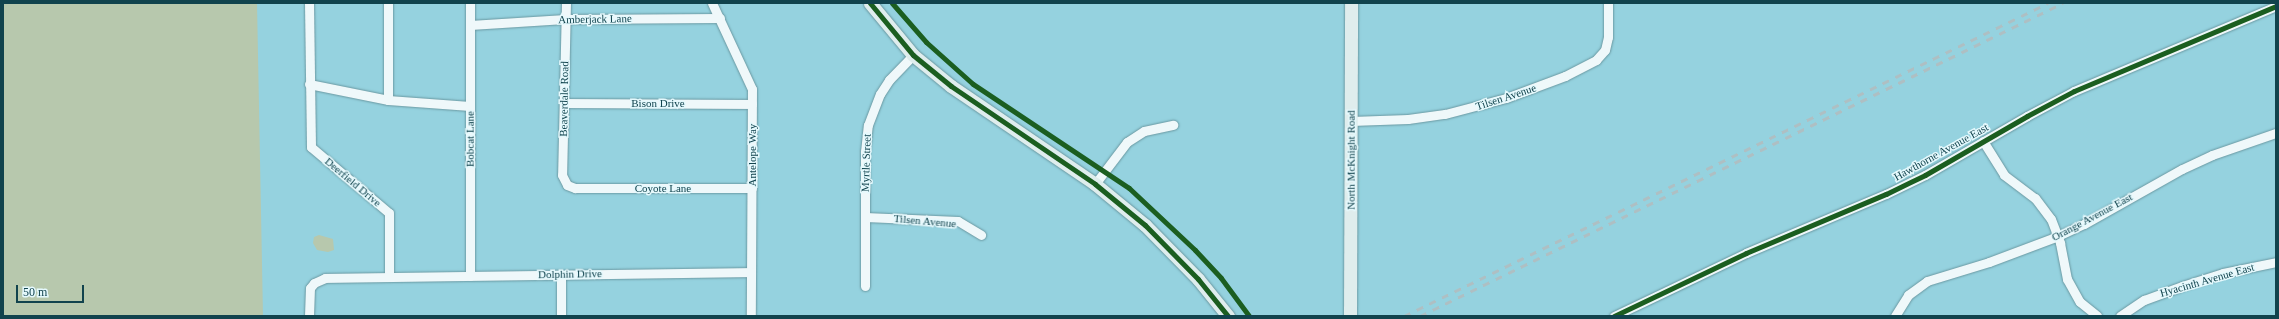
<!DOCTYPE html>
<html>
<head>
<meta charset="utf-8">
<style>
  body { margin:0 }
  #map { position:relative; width:2279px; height:319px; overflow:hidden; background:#95d2df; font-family:"Times New Roman",serif }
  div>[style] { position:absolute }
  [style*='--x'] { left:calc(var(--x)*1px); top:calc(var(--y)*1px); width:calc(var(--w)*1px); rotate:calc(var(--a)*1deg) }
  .green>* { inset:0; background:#b7c8ad }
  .roads { filter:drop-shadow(0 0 1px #6a98a1) drop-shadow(0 0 1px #6a98a1) }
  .street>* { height:9px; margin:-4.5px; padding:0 4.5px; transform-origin:4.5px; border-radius:4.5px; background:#eff8fa }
  .secondary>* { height:13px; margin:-6.5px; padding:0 6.5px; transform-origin:6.5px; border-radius:6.5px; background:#dfeded }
  .rail>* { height:2.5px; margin-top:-1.25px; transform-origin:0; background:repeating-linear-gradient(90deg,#aebfc3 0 7px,transparent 0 14px) }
  .cycleway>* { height:5px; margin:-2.5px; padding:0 2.5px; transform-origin:2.5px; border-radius:2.5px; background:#1b5e20 }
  span { translate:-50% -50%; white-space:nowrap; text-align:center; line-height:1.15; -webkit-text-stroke:3px #e5f9fd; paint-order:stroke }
  .street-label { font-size:11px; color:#11434d }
  .frame { position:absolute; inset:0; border:4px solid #11434d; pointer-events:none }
  .scale { position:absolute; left:16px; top:285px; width:68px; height:18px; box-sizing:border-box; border:2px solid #11434d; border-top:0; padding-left:5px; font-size:12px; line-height:14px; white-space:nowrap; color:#11434d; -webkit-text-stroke:3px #e5f9fd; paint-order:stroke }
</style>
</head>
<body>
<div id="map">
  <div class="green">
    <i style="clip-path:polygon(3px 3px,257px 3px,263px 316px,3px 316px)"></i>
    <i style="clip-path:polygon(319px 235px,333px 239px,334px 250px,328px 252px,317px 250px,313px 243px,314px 237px)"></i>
  </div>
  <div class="roads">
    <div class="street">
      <i style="--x:309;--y:3;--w:144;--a:89.2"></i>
      <i style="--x:311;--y:147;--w:102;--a:40.2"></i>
      <i style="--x:389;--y:213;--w:64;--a:90"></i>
      <i style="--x:388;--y:3;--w:97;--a:90"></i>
      <i style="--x:566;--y:3;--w:172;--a:91.3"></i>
      <i style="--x:562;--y:175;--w:11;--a:63"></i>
      <i style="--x:567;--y:185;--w:9;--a:21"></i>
      <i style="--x:575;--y:188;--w:177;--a:0"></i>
      <i style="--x:712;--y:3;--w:95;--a:65.1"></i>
      <i style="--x:752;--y:89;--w:227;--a:90.3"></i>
      <i style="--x:470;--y:25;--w:95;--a:-3.6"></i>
      <i style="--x:565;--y:19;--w:155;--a:-0.4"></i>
      <i style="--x:309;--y:84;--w:81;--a:11.4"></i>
      <i style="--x:388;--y:100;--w:82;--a:4.2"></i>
      <i style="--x:564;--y:103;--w:188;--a:0.3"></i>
      <i style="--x:1351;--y:121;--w:57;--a:-2"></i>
      <i style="--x:1408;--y:119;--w:37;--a:-8"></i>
      <i style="--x:1445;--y:114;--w:63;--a:-14.7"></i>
      <i style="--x:1506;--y:98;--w:63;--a:-20.4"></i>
      <i style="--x:1565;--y:76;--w:35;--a:-27"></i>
      <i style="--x:1596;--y:60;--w:13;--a:-48"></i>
      <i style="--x:1605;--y:50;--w:13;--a:-77"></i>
      <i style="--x:1608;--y:37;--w:34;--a:-90"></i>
      <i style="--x:1983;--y:141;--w:40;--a:58"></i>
      <i style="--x:2004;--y:175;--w:39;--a:37"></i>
      <i style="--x:2035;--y:198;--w:26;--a:53"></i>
      <i style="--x:2051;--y:219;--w:26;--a:69"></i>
      <i style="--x:2060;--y:243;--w:37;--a:79"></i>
      <i style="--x:2067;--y:279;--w:26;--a:61"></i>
      <i style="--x:2080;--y:302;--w:22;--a:39"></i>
      <i style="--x:1095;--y:184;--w:53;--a:-52.7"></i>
      <i style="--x:1127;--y:142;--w:20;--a:-33"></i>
      <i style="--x:1144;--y:131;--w:30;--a:-12"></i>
      <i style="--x:865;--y:217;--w:93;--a:2.5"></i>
      <i style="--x:958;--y:221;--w:27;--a:31"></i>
      <i style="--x:470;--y:276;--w:273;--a:-90"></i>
      <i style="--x:865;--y:286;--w:134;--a:-90"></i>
      <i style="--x:865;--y:152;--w:27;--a:-84"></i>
      <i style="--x:868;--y:125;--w:33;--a:-69"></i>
      <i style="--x:880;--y:94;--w:17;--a:-57"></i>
      <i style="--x:889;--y:80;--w:35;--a:-46"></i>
      <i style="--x:309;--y:316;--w:28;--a:-88"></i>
      <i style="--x:310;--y:288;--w:6;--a:-51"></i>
      <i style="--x:314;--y:283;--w:12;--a:-24"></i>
      <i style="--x:325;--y:278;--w:426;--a:-0.8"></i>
      <i style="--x:561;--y:316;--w:41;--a:-90"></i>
      <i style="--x:1614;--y:316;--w:146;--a:-25.5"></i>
      <i style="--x:1746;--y:253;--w:152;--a:-22.9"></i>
      <i style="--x:1886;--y:194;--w:43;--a:-26"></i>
      <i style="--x:1925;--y:175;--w:118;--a:-30"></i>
      <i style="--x:2027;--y:116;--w:53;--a:-28"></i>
      <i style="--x:2074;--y:91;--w:219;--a:-22.8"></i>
      <i style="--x:1895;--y:316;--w:25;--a:-58"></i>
      <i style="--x:1908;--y:295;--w:24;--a:-36"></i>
      <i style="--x:1927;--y:281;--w:65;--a:-17"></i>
      <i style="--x:1989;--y:262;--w:74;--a:-20.6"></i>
      <i style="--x:2058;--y:236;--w:29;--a:-25"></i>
      <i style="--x:2084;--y:224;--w:112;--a:-29.3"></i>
      <i style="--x:2182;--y:169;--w:33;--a:-25"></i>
      <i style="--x:2212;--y:155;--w:68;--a:-19"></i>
      <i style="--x:2120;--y:316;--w:29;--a:-34"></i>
      <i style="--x:2144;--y:300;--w:40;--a:-20.2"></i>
      <i style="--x:2182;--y:286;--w:43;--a:-17.6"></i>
      <i style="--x:2223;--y:273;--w:54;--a:-11.7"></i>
    </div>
    <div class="secondary">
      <i style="--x:870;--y:3;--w:67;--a:50.4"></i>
      <i style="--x:913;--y:55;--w:49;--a:39.2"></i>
      <i style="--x:951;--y:86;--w:174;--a:34.2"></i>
      <i style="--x:1095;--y:184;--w:65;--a:39.4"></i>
      <i style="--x:1145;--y:225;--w:76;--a:45.5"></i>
      <i style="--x:1198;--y:279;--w:48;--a:51"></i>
      <i style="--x:1350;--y:316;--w:313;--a:-89.8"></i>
    </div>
  </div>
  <div class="rail">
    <i style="--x:1404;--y:316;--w:716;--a:-25.92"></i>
    <i style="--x:1420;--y:316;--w:715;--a:-25.96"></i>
  </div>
  <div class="cycleway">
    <i style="--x:870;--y:3;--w:67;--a:50.4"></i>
    <i style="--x:913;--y:55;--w:49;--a:39.2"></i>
    <i style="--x:951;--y:86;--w:174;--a:34.2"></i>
    <i style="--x:1095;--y:184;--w:65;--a:39.4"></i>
    <i style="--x:1145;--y:225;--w:76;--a:45.5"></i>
    <i style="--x:1198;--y:279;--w:48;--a:51"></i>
    <i style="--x:892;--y:3;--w:52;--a:48.9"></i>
    <i style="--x:926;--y:42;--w:63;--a:41.8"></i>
    <i style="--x:973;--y:84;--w:187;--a:33.7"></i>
    <i style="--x:1129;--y:188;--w:91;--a:43.2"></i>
    <i style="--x:1195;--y:250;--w:38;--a:47"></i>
    <i style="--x:1221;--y:278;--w:47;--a:53.6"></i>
    <i style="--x:1614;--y:316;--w:146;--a:-25.5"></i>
    <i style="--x:1746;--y:253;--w:152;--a:-22.9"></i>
    <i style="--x:1886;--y:194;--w:43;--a:-26"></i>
    <i style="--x:1925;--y:175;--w:118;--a:-30"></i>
    <i style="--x:2027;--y:116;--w:53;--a:-28"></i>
    <i style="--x:2074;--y:91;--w:219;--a:-22.8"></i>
  </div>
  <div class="street-label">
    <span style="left:595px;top:19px;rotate:-1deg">Amberjack Lane</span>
    <span style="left:1506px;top:97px;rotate:-18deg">Tilsen Avenue</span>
    <span style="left:564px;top:99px;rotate:-89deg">Beaverdale Road</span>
    <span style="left:658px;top:103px">Bison Drive</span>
    <span style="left:470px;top:139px;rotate:-90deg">Bobcat Lane</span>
    <span style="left:1941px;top:152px;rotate:-29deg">Hawthorne Avenue East</span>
    <span style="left:752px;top:155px;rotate:-90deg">Antelope Way</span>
    <span style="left:1351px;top:160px;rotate:-90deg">North McKnight Road</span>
    <span style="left:866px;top:163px;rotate:-88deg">Myrtle Street</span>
    <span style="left:353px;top:182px;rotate:40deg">Deerfield Drive</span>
    <span style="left:663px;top:188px">Coyote Lane</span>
    <span style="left:2092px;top:217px;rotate:-28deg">Orange Avenue East</span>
    <span style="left:925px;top:221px;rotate:5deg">Tilsen Avenue</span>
    <span style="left:570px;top:274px;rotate:-1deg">Dolphin Drive</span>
    <span style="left:2207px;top:280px;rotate:-16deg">Hyacinth Avenue East</span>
  </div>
  <div class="frame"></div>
  <div class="scale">50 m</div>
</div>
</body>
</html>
